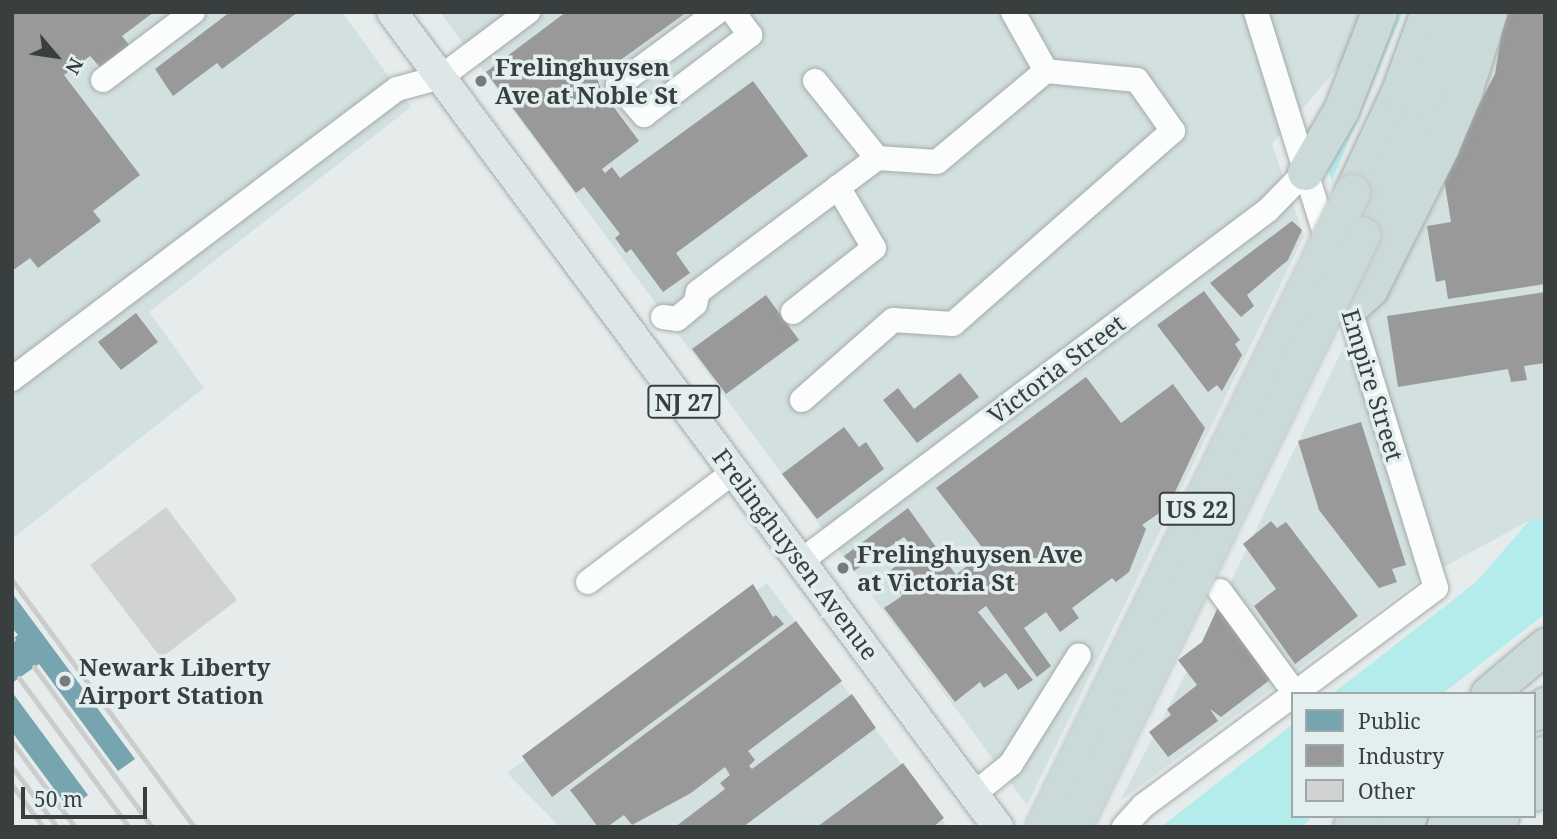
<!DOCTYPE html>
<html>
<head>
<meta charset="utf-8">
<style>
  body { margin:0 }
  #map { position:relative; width:1557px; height:839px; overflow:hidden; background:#e6ecec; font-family:"Noto Serif",serif }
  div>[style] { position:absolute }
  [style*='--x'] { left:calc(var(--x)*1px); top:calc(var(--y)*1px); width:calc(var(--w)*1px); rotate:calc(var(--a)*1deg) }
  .built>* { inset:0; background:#d2e0df }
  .green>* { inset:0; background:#b3ecea }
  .public>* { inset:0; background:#76a5af }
  .industry>* { inset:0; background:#999 }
  .building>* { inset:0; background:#d1d2d2 }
  .roads { filter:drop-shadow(0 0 2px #a6aaaa) drop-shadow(0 0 2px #a6aaaa) }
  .minor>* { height:24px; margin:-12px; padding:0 12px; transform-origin:12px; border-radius:12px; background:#fbfcfc }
  .major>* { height:30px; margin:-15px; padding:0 15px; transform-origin:15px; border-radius:15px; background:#dee7e7 }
  .highway>* { height:35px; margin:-17.5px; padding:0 17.5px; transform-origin:17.5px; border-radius:17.5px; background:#cadad9 }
  .rail>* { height:5px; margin:-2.5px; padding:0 2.5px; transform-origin:2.5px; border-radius:2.5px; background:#cbcdcd }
  .bridges { filter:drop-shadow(0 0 2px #c3c6c6) drop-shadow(0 0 2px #c3c6c6) }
  .highway-bridge>* { height:35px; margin:-17.5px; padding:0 17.5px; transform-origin:17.5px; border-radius:17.5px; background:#cadad9 }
  .dots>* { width:19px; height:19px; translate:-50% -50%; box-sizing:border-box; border:4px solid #e3efee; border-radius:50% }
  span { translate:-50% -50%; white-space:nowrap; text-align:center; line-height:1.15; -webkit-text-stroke:7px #e3efee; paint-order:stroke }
  .shield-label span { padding:2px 5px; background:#e3efee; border:2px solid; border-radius:5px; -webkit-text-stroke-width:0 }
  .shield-label { font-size:23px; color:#393e3e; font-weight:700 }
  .poi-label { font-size:24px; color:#393e3e; font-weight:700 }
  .left { translate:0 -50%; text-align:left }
  .street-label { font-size:24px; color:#393e3e }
  .frame { position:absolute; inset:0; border:14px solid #393e3e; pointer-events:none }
  .legend { position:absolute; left:1291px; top:692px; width:245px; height:126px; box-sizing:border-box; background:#e3efee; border:2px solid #9fa8a8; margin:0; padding:9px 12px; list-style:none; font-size:21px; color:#393e3e }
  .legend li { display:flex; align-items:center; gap:14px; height:35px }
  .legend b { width:35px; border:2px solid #9fa8a8 }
  .north { position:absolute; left:21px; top:21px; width:70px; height:70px; -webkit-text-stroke:5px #e3efee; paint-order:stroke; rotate:119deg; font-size:19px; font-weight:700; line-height:28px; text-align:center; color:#393e3e }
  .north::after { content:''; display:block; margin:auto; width:24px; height:32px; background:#393e3e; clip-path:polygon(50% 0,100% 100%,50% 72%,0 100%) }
  .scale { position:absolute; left:21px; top:787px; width:126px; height:32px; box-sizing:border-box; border:4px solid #393e3e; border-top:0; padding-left:9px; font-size:21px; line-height:24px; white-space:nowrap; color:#393e3e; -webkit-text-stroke:5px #e3efee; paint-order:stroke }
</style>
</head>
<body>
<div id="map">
  <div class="built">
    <i style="clip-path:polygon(12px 12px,342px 12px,411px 107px,149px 312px,204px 388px,13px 538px)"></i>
    <i style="clip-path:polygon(440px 12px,1361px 12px,1340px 65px,1272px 144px,1304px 236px,1027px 805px)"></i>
    <i style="clip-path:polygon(1490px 12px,1545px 12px,1545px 518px,1530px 520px,1418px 581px,1120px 801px,1202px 642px,1474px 75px)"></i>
    <i style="clip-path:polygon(767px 583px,948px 827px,560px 827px,507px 773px)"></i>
  </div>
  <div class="green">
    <i style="clip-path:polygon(1388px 12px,1403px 12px,1332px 181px,1325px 161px)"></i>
    <i style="clip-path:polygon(1545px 518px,1545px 614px,1442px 694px,1332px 694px,1476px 582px,1530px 520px)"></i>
    <i style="clip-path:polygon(1293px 724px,1293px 816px,1313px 816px,1302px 827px,1161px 827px)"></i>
  </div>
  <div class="public">
    <i style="clip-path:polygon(12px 593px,135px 759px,118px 771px,39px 664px,12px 683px,12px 639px,18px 635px,12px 628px)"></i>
    <i style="clip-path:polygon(12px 692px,88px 795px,69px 809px,12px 732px)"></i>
  </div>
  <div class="industry">
    <i style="clip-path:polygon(12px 12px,154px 12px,122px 36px,129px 45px,100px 67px,90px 56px,64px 75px,140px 175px,93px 211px,101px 221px,38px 268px,30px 258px,12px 271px)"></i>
    <i style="clip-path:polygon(230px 12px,298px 12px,222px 69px,217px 63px,173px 96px,155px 69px)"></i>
    <i style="clip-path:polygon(566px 12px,687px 12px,597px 77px,601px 90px,639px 141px,602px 169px,605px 173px,612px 167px,620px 178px,753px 81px,808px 156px,676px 253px,690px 273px,663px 292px,631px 249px,626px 253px,615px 238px,620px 234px,584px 187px,576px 193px,486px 72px)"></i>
    <i style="clip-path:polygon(1505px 12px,1545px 12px,1545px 284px,1448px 299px,1445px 280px,1436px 282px,1427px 226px,1451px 222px,1443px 173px,1495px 74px)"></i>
    <i style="clip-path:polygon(1292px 221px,1302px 230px,1288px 260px,1247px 295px,1254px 306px,1241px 317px,1210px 283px)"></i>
    <i style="clip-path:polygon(1204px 291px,1240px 340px,1235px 344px,1242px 355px,1222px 391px,1217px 385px,1208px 392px,1157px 325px)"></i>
    <i style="clip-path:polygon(1545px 292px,1545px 363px,1524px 366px,1527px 380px,1511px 382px,1508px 369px,1398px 387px,1387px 316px)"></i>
    <i style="clip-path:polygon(766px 295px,799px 340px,726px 394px,692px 349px)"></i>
    <i style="clip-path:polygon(136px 313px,158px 342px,121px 370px,98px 342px)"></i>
    <i style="clip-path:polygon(960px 373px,979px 397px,917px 443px,883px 400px,898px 388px,914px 409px)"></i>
    <i style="clip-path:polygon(1086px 377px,1121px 423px,1173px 384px,1205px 428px,1168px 507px,1142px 525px,1146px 529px,1129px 572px,1116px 582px,1112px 578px,1072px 608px,1079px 618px,1060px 632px,1046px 612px,1024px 628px,1051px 666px,1037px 677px,986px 606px,978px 612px,1033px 680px,1018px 690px,1006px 673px,984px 688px,980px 682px,955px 702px,884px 608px,902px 596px,885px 574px,916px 552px,904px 537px,854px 571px,844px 556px,908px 508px,956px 575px,985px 551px,936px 488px)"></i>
    <i style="clip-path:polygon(1361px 422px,1406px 565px,1392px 569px,1397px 582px,1379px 588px,1319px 510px,1298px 441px)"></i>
    <i style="clip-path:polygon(844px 427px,859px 447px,866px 442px,884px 469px,817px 519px,782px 474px)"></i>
    <i style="clip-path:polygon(1271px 521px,1277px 528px,1286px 522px,1358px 616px,1295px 664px,1254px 606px,1276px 589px,1243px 544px)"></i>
    <i style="clip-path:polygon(753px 584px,773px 617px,776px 615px,784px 624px,552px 797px,522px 756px)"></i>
    <i style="clip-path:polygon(1218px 607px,1271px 679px,1221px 717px,1210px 709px,1218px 721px,1168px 757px,1149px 732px,1171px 715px,1167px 709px,1197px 685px,1178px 660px,1202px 642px)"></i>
    <i style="clip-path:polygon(796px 621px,842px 681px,748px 751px,755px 760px,749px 766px,752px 769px,852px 694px,876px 728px,743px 827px,675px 827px,725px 789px,720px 783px,730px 775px,725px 767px,691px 793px,632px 825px,624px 815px,607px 827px,598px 827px,570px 790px)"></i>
    <i style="clip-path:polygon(903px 763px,944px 818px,933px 827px,817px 827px)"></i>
  </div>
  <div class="building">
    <i style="clip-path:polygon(166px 507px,237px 600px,161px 658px,90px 565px)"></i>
  </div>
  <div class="roads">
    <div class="minor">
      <i style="--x:717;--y:12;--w:123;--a:143.6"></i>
      <i style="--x:618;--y:85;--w:40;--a:49"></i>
      <i style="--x:644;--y:115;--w:133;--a:-37"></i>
      <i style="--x:750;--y:35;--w:29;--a:-126"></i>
      <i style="--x:1256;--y:12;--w:248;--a:72.7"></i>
      <i style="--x:103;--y:80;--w:113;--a:-37.1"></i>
      <i style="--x:877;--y:158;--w:60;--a:3.8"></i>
      <i style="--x:937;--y:162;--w:142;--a:-39.9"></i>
      <i style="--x:1046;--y:71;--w:68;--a:-119.2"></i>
      <i style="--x:793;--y:312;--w:103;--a:-38.3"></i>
      <i style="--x:874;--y:248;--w:71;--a:-120.5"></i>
      <i style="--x:663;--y:317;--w:14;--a:8"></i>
      <i style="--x:677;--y:319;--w:23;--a:-40"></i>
      <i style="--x:695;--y:304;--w:12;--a:-76"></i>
      <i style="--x:698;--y:292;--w:224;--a:-36.8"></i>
      <i style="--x:877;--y:158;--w:99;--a:-128.8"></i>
      <i style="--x:12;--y:379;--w:482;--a:-37"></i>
      <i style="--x:397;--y:89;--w:46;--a:-15.3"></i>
      <i style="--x:441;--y:77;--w:109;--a:-36.8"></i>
      <i style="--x:802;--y:400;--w:121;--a:-41.3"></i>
      <i style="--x:893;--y:320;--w:60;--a:3.8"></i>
      <i style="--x:953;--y:324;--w:293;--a:-41.3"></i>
      <i style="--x:1173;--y:131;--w:62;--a:-125.2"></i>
      <i style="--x:1137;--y:80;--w:91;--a:-174.4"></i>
      <i style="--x:801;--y:561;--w:584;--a:-36.93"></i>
      <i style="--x:1268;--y:210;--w:53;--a:-45.8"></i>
      <i style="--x:588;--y:582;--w:184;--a:-37.1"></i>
      <i style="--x:1220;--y:591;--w:127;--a:53.7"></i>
      <i style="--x:1294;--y:694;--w:177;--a:-36.7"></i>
      <i style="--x:1436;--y:588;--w:308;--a:-107.2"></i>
      <i style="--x:974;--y:794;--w:48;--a:-39"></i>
      <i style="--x:1011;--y:764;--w:128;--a:-58"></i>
      <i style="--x:1124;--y:827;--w:28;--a:-48"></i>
      <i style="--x:1143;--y:806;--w:187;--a:-36.5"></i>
    </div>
    <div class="major">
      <i style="--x:392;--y:12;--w:1016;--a:53.37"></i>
    </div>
    <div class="highway">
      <i style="--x:1305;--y:172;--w:72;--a:-59.9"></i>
      <i style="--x:1341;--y:110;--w:105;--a:-68.8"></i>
      <i style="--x:1352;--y:192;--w:111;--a:-65"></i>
      <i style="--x:1399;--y:91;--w:84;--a:-69.8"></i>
      <i style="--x:1362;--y:235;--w:148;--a:-64.8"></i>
      <i style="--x:1425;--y:101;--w:95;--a:-70.2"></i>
      <i style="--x:1350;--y:307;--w:27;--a:-42"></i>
      <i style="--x:1370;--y:289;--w:159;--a:-63.4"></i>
      <i style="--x:1441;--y:147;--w:60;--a:-67.3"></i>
      <i style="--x:1464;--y:92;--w:84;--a:-72.6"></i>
      <i style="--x:1488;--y:694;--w:75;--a:-40.1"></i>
      <i style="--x:1534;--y:713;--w:14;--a:-36"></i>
      <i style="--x:1534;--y:760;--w:13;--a:-32"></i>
      <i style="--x:1534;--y:793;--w:14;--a:-36"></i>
      <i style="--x:1351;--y:827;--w:22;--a:-30"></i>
      <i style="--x:1396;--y:827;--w:17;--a:-40"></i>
      <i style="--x:1444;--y:827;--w:18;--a:-38"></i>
      <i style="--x:1487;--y:827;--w:18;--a:-38"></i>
    </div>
  </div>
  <div class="rail">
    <i style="--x:12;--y:580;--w:307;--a:53.6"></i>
    <i style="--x:12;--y:639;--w:1;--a:0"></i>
    <i style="--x:34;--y:667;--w:199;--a:53.6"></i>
    <i style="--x:19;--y:678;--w:185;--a:53.6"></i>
    <i style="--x:12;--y:742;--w:106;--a:53.5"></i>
    <i style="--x:12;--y:767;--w:75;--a:53.1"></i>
    <i style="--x:12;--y:785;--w:52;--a:53.6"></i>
  </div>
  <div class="bridges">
    <div class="highway-bridge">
      <i style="--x:1043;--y:827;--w:706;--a:-64.05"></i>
      <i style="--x:1073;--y:827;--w:659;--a:-63.98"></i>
    </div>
  </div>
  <div class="dots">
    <i style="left:481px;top:81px;background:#767b7b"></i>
    <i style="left:843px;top:568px;background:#767b7b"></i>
    <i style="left:65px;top:681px;background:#767b7b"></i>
  </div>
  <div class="shield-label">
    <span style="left:684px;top:402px">NJ 27</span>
    <span style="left:1197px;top:509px">US 22</span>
  </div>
  <div class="poi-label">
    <span class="left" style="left:495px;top:81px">Frelinghuysen<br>Ave at Noble St</span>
    <span class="left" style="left:857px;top:568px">Frelinghuysen Ave<br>at Victoria St</span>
    <span class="left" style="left:79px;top:681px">Newark Liberty<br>Airport Station</span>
  </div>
  <div class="street-label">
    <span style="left:1056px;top:369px;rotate:-37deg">Victoria Street</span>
    <span style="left:1373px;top:385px;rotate:73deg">Empire Street</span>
    <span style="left:796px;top:554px;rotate:53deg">Frelinghuysen Avenue</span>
  </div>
  <div class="frame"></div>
  <ul class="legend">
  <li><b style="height:19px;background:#76a5af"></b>Public</li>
  <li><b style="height:19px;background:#999"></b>Industry</li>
  <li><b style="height:19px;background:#d1d2d2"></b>Other</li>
  </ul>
  <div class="north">N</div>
  <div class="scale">50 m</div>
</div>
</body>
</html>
